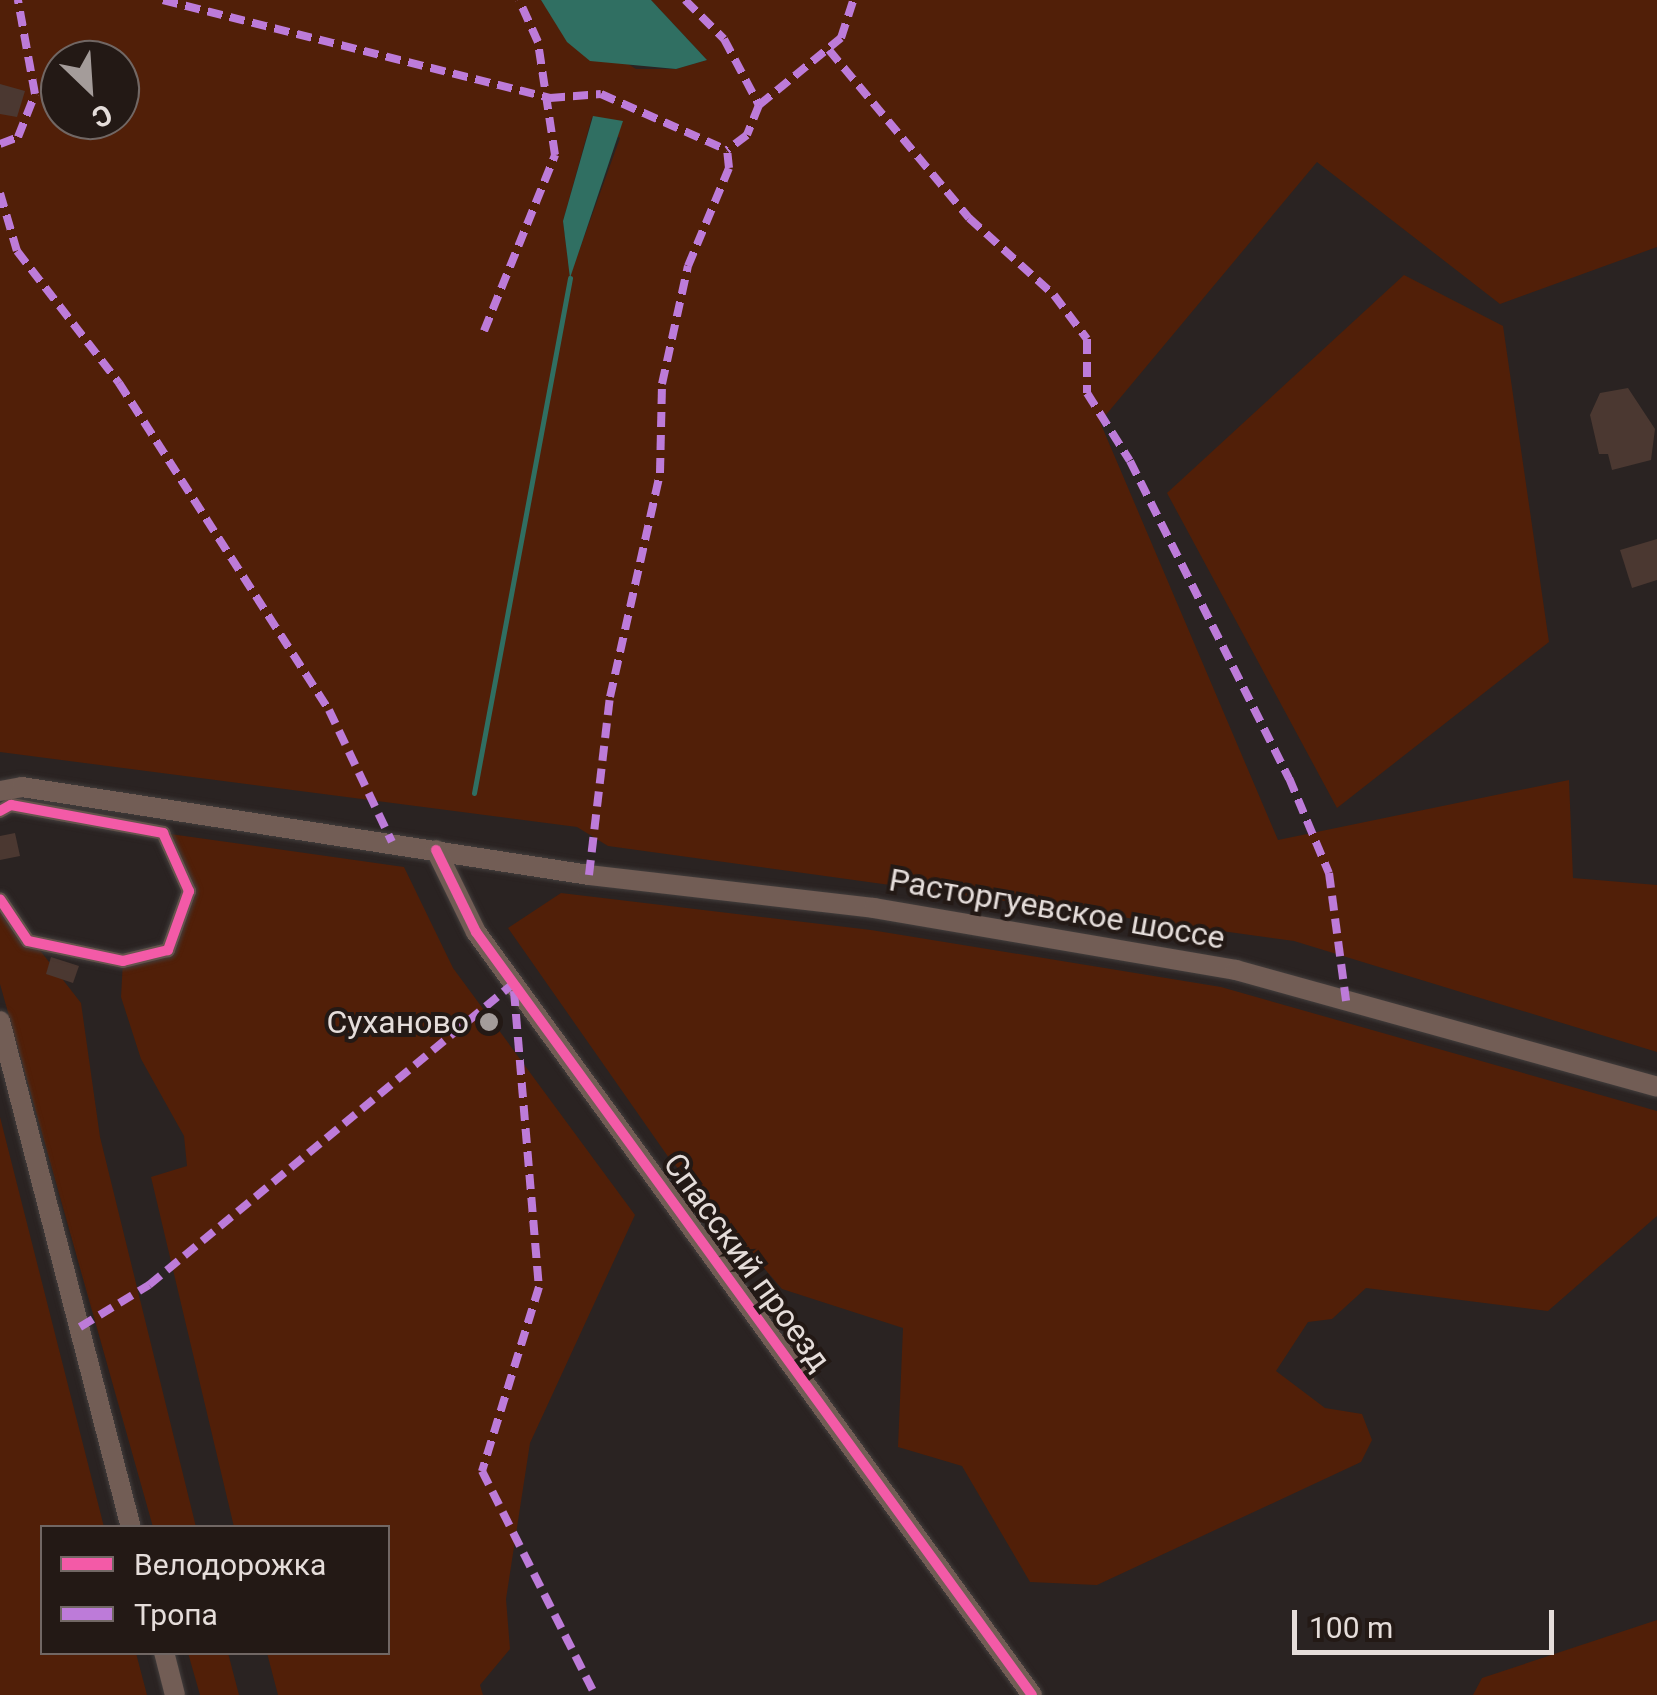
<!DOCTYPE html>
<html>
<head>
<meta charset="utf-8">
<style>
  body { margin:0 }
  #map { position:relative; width:1657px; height:1695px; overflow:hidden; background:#2a2322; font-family:Roboto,sans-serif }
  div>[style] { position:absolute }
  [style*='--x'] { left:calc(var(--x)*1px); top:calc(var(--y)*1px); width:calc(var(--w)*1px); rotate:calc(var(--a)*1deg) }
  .green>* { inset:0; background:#511f08 }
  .water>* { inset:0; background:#306f62 }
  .stream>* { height:5px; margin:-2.5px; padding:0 2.5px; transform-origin:2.5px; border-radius:2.5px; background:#306f62 }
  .building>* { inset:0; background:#4b3831 }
  .roads { filter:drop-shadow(0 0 2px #433e3d) drop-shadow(0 0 2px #433e3d) }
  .street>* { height:14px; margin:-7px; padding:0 7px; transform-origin:7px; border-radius:7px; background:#65534c }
  .secondary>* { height:20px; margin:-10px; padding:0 10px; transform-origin:10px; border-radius:10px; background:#725d55 }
  .quiet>* { height:8px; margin-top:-4px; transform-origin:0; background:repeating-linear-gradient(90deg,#bd7bd9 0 15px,transparent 0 23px) }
  .cycleway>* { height:10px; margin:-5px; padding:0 5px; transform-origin:5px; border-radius:5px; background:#f35aa7 }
  .dots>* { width:28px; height:28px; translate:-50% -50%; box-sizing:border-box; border:5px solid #231915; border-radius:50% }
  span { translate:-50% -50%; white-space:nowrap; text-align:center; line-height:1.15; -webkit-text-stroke:8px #231915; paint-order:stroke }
  .street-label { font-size:32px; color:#e5ddda }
  .poi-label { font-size:32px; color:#e5ddda }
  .right { translate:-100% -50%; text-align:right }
  .legend { position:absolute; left:40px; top:1525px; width:350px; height:130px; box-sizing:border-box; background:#231915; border:2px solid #716764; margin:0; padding:12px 18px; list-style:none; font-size:30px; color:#e5ddda }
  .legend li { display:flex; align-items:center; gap:20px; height:50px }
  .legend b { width:50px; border:2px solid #716764 }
  .north { position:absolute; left:40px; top:40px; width:100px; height:100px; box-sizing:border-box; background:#231915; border:2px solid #716764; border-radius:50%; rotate:155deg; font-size:28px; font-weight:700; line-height:40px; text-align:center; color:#e5ddda }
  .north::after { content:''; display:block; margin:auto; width:35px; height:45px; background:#a49c9a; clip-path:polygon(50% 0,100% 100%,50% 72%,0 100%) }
  .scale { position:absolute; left:1292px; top:1610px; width:262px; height:45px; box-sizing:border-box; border:5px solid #e5ddda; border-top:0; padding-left:12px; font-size:30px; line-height:35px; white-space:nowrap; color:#e5ddda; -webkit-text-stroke:8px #231915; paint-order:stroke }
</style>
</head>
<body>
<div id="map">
  <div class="green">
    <i style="clip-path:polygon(evenodd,0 0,541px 0,552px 16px,636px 69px,676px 69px,707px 60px,651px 0,1657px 0,1657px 247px,1500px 304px,1317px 162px,1100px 422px,1278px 840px,1569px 780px,1573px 878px,1657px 885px,1657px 1052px,1294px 941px,608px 846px,577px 827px,0 752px,0 0,60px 60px,120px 60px,120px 120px,60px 120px,60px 60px,0 0,592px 117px,620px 138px,570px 276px,563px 221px,592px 117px)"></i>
    <i style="clip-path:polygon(1404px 275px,1503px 326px,1549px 642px,1337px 808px,1167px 493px)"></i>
    <i style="clip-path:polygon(163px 833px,404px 867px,453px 968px,635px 1215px,530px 1443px,506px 1599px,510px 1649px,480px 1685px,483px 1695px,278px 1695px,267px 1653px,388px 1652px,388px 1528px,234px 1527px,151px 1177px,187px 1166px,184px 1136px,141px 1059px,121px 997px,123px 961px,168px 950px,189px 891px)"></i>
    <i style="clip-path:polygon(561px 893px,871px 930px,1221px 987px,1657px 1111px,1657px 1216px,1548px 1311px,1366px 1288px,1332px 1319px,1308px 1322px,1276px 1371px,1325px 1408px,1362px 1414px,1372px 1440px,1361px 1462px,1097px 1585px,1030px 1582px,962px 1466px,898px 1447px,903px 1328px,782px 1289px,669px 1158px,508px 928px)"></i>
    <i style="clip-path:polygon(0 899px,81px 1003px,100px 1137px,196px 1527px,153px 1527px,0 984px)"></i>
    <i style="clip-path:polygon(0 1117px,104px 1527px,42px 1528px,42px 1652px,136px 1653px,147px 1695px,0 1695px)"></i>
    <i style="clip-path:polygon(1657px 1620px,1657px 1695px,1473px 1695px,1482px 1678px)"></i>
    <i style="clip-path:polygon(188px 1653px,228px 1653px,239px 1695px,200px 1695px)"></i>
  </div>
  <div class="water">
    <i style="clip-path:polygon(541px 0,651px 0,707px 60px,676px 69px,590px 61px,567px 42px)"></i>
    <i style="clip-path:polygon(593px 116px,623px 121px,570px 278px,563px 221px)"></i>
  </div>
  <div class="stream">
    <i style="--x:474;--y:793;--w:524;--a:-79.44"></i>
  </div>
  <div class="building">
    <i style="clip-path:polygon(0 84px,25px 91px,17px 117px,0 114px)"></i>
    <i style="clip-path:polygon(1628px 388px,1655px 429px,1651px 460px,1612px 470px,1608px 454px,1599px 454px,1590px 415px,1600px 393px)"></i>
    <i style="clip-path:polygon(1657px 539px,1657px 580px,1632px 588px,1620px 550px)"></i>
    <i style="clip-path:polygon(15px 833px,20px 856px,0 860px,0 836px)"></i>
    <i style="clip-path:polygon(51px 957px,79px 966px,73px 983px,46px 974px)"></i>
  </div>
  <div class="roads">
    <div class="street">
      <i style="--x:0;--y:811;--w:13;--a:-29"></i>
      <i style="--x:11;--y:805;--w:155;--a:10.4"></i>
      <i style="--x:163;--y:833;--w:64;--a:65.9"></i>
      <i style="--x:189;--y:891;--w:63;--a:109.6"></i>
      <i style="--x:168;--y:950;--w:46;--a:166.3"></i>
      <i style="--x:123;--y:961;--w:97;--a:-168.1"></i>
      <i style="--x:28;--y:941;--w:50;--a:-123.7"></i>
    </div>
    <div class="secondary">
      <i style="--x:0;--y:791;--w:22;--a:-10"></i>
      <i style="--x:22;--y:787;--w:574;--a:8.82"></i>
      <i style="--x:589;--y:875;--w:287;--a:6.6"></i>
      <i style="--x:874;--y:908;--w:367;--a:9.7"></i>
      <i style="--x:1236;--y:970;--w:437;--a:15.5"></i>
      <i style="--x:436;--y:850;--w:91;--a:64"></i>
      <i style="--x:476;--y:932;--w:944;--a:53.92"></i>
      <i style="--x:0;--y:1021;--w:524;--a:75.51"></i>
      <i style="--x:164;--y:1652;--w:44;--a:75.7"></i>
    </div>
  </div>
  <div class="quiet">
    <i style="--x:163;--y:0;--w:399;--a:14.2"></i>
    <i style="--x:550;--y:98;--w:51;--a:-4.5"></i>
    <i style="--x:601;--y:94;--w:138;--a:24"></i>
    <i style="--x:685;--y:0;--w:55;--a:45"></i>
    <i style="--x:724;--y:39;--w:75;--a:62.1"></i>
    <i style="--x:759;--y:105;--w:32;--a:112"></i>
    <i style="--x:747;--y:135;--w:25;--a:143"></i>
    <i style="--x:829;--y:50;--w:219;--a:50.2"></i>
    <i style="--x:969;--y:218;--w:115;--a:42.2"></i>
    <i style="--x:1054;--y:295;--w:55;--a:53.1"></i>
    <i style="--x:1087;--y:339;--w:54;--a:90"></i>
    <i style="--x:1087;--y:393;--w:80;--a:57.7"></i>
    <i style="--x:1130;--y:461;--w:355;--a:63.4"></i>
    <i style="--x:1289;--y:778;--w:103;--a:67.2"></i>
    <i style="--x:1329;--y:873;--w:129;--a:82.4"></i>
    <i style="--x:759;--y:105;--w:106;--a:-39.3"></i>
    <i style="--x:841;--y:38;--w:40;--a:-72"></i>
    <i style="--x:0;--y:144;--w:19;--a:-21"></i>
    <i style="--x:18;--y:137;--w:46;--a:-68.4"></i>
    <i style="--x:35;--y:94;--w:96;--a:-100.3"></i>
    <i style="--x:0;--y:193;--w:60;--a:73.7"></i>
    <i style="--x:17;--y:251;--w:167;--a:52.3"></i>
    <i style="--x:119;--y:383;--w:389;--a:57.3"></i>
    <i style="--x:329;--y:710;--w:146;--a:64.5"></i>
    <i style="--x:484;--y:331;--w:190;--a:-68"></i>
    <i style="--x:555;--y:155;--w:114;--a:-98.6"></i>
    <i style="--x:538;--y:42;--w:46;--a:-114.3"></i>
    <i style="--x:589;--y:875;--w:179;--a:-83.3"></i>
    <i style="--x:610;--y:697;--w:230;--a:-77.4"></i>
    <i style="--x:660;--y:473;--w:89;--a:-88.7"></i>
    <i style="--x:662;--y:384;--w:121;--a:-77.6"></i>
    <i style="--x:688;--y:266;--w:106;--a:-67.3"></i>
    <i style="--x:729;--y:168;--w:18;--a:-96"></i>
    <i style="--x:514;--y:991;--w:297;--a:85.2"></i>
    <i style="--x:539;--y:1287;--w:193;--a:107.2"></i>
    <i style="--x:482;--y:1471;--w:251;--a:63.2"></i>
    <i style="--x:80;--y:1327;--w:81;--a:-31.3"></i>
    <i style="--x:149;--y:1285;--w:474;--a:-39.6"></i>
  </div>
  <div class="cycleway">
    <i style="--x:0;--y:811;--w:13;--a:-29"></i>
    <i style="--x:11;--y:805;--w:155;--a:10.4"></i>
    <i style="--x:163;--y:833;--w:64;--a:65.9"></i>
    <i style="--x:189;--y:891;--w:63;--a:109.6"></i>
    <i style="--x:168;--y:950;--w:46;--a:166.3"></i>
    <i style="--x:123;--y:961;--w:97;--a:-168.1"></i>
    <i style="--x:28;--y:941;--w:50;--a:-123.7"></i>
    <i style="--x:436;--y:850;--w:91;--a:64"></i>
    <i style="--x:476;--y:932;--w:944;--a:53.92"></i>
  </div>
  <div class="dots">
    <i style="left:489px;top:1022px;background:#a49c9a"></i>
  </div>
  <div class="street-label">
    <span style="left:1057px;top:909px;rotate:10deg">Расторгуевское шоссе</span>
    <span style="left:747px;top:1262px;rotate:54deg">Спасский проезд</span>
  </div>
  <div class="poi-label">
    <span class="right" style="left:469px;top:1022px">Суханово</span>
  </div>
  <ul class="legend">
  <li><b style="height:12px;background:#f35aa7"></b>Велодорожка</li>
  <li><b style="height:12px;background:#bd7bd9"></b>Тропа</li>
  </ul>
  <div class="north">С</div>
  <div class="scale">100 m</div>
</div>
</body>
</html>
